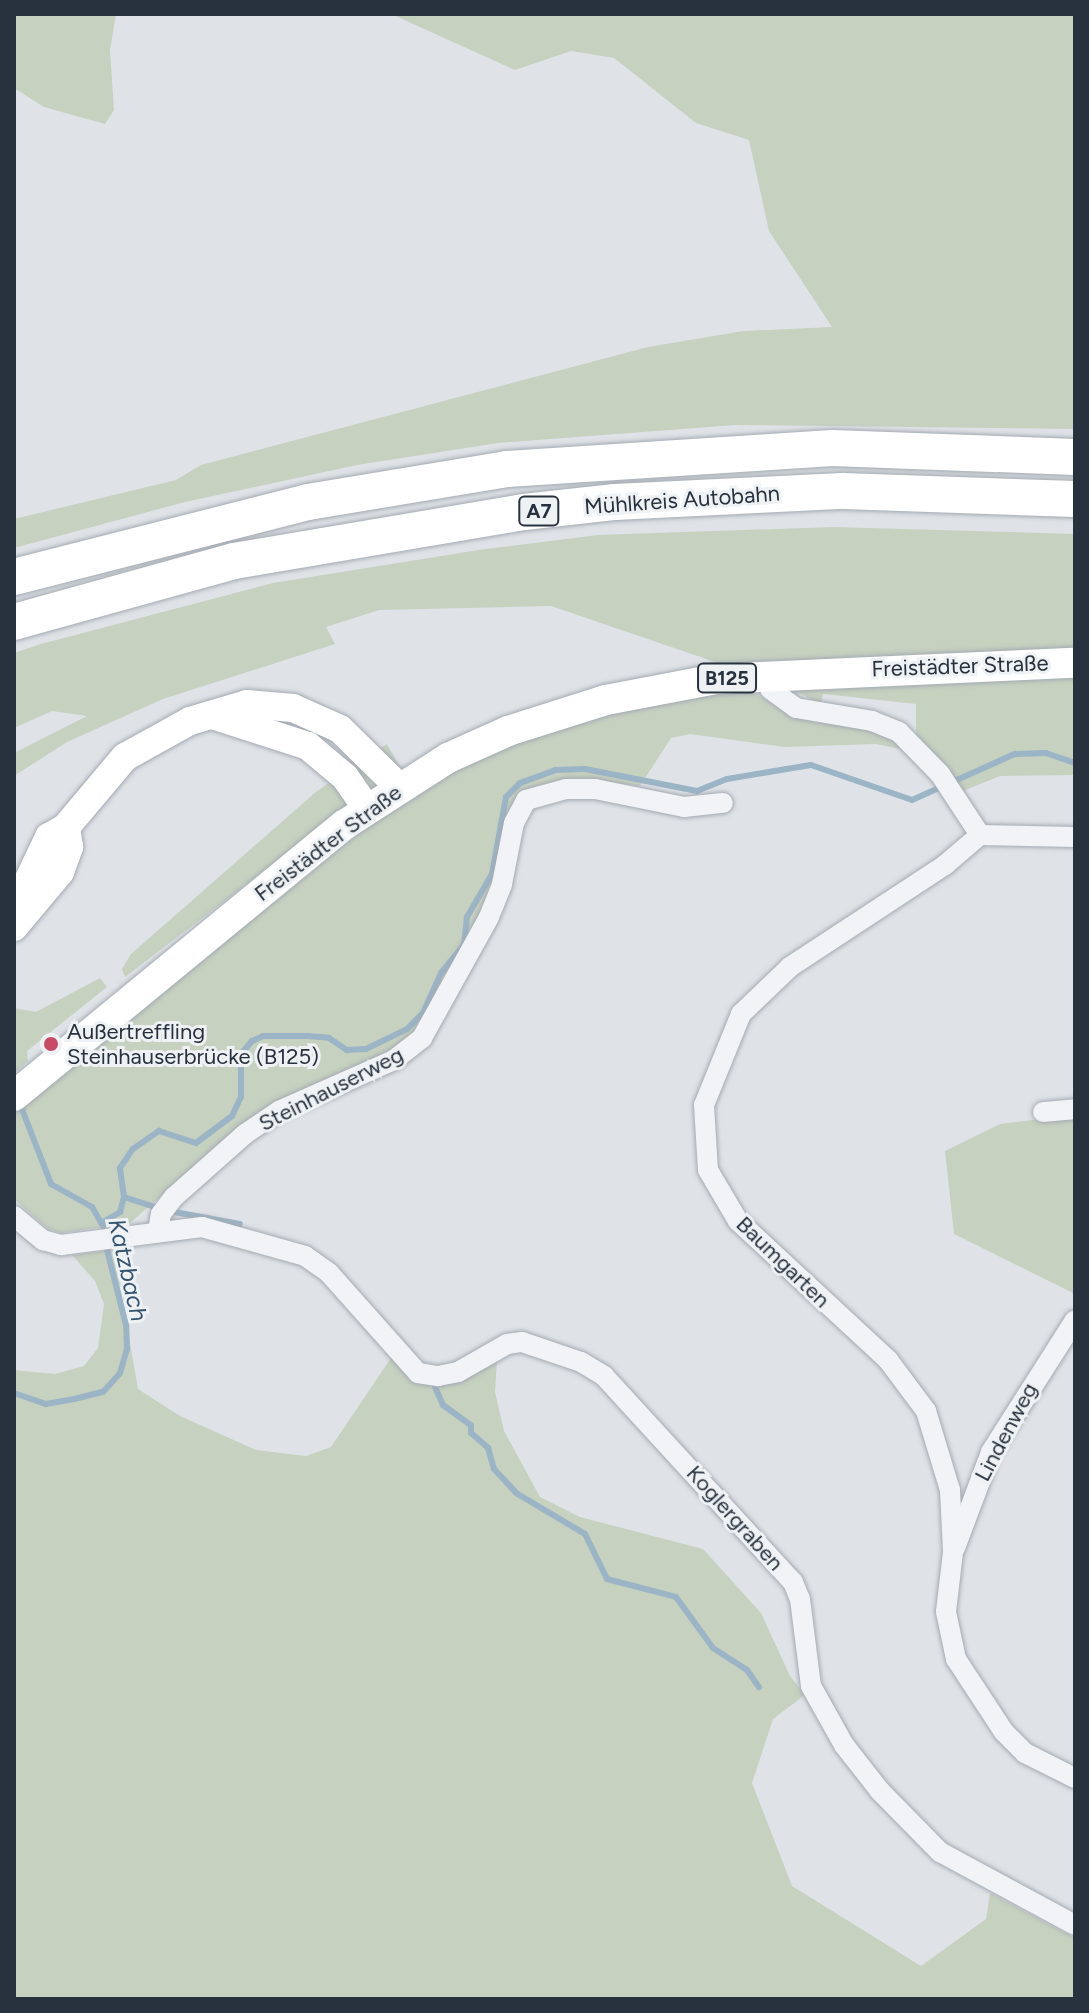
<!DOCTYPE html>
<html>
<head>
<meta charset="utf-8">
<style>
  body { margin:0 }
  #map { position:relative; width:1089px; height:2013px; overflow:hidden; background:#dfe3e8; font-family:Figtree,sans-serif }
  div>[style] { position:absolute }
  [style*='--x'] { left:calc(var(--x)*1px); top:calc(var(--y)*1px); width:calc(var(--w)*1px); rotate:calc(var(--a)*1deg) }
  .green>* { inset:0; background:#c6d1c0 }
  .stream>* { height:6px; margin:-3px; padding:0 3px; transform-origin:3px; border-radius:3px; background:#9bb4c6 }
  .roads { filter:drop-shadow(0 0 2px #a4aab2) drop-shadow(0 0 2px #a4aab2) }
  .street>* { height:20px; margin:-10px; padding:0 10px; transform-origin:10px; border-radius:10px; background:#f1f3f6 }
  .secondary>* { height:28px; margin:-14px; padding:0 14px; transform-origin:14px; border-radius:14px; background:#fff }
  .primary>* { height:30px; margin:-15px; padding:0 15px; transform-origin:15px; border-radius:15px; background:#fff }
  .highway>* { height:36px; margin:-18px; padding:0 18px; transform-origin:18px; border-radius:18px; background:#fff }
  .dots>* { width:22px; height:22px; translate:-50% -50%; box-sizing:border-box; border:4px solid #eef2f5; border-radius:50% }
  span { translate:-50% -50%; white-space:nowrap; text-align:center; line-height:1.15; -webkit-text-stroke:6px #eef2f5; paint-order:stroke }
  .shield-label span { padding:2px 6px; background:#eef2f5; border:2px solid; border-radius:6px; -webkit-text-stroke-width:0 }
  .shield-label { font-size:20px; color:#28323e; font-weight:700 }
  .street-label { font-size:22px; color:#28323e }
  .poi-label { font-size:22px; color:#28323e }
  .left { translate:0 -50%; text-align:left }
  .water-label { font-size:24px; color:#345470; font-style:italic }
  .frame { position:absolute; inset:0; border:16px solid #28323e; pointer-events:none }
</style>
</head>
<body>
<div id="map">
  <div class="green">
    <i style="clip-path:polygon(14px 14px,116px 14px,110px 50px,114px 110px,105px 124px,44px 107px,14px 88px)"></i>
    <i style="clip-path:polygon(391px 14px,1075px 14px,1075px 429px,735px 425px,498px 443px,357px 465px,185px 502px,14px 548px,14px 519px,176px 480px,201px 465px,648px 347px,743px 331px,832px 327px,769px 231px,749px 140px,696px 123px,614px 58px,571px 51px,515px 70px)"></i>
    <i style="clip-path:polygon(833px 527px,1075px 534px,1075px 650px,718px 663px,551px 606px,379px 610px,326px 627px,335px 644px,163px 699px,67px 742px,14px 776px,14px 753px,87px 716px,52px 711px,14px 728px,14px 653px,41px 644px,273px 583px,485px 549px,598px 535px)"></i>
    <i style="clip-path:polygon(1075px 674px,1075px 775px,1000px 776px,963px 791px,916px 734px,916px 704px,823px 694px,821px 704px,787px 687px)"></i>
    <i style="clip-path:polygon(745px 688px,784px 710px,870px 729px,897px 741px,921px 763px,901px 749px,875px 744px,785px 747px,690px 734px,671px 738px,640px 786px,579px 780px,528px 791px,495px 884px,416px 1036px,187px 1173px,130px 1223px,61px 1233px,48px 1229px,14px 1199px,14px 1112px,377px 819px,480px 756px,572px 720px)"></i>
    <i style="clip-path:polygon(387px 744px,400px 767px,125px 977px,122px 969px,131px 954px,317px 791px)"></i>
    <i style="clip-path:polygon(100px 978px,107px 987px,27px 1051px,28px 1061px,14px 1073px,14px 1008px,36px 1012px)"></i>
    <i style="clip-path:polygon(1075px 1115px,1075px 1294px,954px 1234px,945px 1151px,1000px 1124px)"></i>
    <i style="clip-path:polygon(114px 1250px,138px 1389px,180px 1416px,256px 1450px,306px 1456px,331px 1447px,391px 1358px,405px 1374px,421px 1381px,497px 1361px,495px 1392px,504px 1431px,540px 1497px,580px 1517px,703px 1549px,761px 1613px,790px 1676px,805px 1695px,773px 1719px,752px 1783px,792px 1886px,921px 1966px,986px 1919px,990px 1893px,1075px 1938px,1075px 1999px,14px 1999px,14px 1370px,55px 1374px,84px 1366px,98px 1348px,104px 1304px,95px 1281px,72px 1255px)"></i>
  </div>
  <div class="stream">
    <i style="--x:20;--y:1104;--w:86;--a:68.8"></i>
    <i style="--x:51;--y:1184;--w:47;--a:29.3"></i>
    <i style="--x:92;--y:1207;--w:22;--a:60"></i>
    <i style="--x:124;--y:1197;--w:36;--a:18"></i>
    <i style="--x:169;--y:1211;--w:72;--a:10.4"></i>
    <i style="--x:103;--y:1222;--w:20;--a:-30"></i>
    <i style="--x:120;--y:1212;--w:16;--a:-75"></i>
    <i style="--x:124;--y:1197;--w:29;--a:-98"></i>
    <i style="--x:120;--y:1168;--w:23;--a:-56"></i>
    <i style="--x:133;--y:1149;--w:32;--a:-35"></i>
    <i style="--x:159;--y:1131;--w:39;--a:18"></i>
    <i style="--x:196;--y:1143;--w:45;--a:-36.9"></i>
    <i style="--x:232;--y:1116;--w:21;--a:-65"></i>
    <i style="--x:241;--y:1097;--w:43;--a:-90"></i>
    <i style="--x:241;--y:1054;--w:17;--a:-50"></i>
    <i style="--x:252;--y:1041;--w:12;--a:-24"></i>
    <i style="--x:263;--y:1036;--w:45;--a:0"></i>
    <i style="--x:308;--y:1036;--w:21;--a:5"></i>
    <i style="--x:329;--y:1038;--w:22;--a:34"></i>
    <i style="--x:347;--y:1050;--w:19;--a:-3"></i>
    <i style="--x:366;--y:1049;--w:46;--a:-26"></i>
    <i style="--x:407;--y:1029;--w:23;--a:-45"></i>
    <i style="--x:423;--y:1013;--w:44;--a:-65.8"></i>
    <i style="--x:441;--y:973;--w:36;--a:-51"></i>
    <i style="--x:464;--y:945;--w:28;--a:-84"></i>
    <i style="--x:467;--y:917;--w:50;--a:-59.8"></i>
    <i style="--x:492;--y:874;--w:78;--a:-79.7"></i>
    <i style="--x:506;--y:797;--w:20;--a:-45"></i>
    <i style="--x:520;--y:783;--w:37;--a:-20"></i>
    <i style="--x:555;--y:770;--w:30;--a:-2"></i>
    <i style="--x:585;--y:769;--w:114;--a:11.1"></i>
    <i style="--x:697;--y:791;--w:32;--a:-22"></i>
    <i style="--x:727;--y:779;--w:85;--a:-9.5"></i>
    <i style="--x:811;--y:765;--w:107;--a:19.1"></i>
    <i style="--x:912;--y:800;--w:113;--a:-24.1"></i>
    <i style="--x:1015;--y:754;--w:31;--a:-2"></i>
    <i style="--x:1046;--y:753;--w:31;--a:19"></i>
    <i style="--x:435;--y:1387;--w:20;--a:66"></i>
    <i style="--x:443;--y:1405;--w:34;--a:36"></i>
    <i style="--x:471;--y:1425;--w:8;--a:90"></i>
    <i style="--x:471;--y:1433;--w:23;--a:41"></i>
    <i style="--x:488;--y:1448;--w:22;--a:74"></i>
    <i style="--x:494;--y:1469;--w:33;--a:47"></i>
    <i style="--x:516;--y:1493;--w:80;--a:30.7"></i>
    <i style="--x:585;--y:1534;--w:50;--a:63.9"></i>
    <i style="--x:607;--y:1579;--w:71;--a:14.6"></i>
    <i style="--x:676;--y:1597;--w:63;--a:54"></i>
    <i style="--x:713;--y:1648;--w:40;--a:32.9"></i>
    <i style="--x:747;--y:1670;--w:21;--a:55"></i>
    <i style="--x:14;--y:1393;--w:34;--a:19"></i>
    <i style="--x:46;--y:1404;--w:28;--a:-10"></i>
    <i style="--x:74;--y:1399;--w:30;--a:-14"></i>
    <i style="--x:103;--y:1392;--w:25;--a:-48"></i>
    <i style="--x:120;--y:1373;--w:25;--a:-74"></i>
    <i style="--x:127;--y:1349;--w:24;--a:-92"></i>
    <i style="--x:126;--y:1325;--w:86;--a:-104.2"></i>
  </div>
  <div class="roads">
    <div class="street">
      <i style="--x:768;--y:674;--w:15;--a:82"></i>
      <i style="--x:770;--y:689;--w:32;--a:36"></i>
      <i style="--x:796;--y:708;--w:77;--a:9.7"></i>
      <i style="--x:872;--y:721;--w:29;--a:22"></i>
      <i style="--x:899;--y:732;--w:59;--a:45.7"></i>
      <i style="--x:940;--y:774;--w:73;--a:56.7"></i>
      <i style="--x:980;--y:835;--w:46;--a:139.4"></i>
      <i style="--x:945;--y:865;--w:186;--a:146.7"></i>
      <i style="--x:790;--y:967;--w:68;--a:136.2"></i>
      <i style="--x:741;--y:1014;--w:98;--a:112.1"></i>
      <i style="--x:704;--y:1105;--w:65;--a:86.5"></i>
      <i style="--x:708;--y:1170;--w:59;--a:59.5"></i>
      <i style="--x:738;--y:1221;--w:205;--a:42.8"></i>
      <i style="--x:888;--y:1360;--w:64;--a:53.3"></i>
      <i style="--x:926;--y:1411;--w:83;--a:73.1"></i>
      <i style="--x:950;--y:1490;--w:62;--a:87.2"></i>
      <i style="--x:953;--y:1552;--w:60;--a:96.7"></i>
      <i style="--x:946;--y:1612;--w:48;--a:78"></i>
      <i style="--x:956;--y:1659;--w:87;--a:56.7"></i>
      <i style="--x:1004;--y:1732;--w:30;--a:45"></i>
      <i style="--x:1025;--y:1753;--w:56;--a:26.6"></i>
      <i style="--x:980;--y:835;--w:95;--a:1.2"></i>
      <i style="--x:1043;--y:1112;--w:32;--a:-5"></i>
      <i style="--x:14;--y:1216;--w:38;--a:40"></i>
      <i style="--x:43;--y:1240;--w:19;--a:16"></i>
      <i style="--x:61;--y:1245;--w:142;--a:-7.3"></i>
      <i style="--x:202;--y:1227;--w:107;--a:15.7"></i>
      <i style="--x:305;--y:1256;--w:29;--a:35"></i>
      <i style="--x:329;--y:1273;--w:134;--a:48.3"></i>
      <i style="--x:418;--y:1373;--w:20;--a:9"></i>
      <i style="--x:438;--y:1376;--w:20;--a:-11"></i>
      <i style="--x:458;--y:1372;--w:56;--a:-29.7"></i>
      <i style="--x:507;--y:1344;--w:15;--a:-8"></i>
      <i style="--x:522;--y:1342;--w:62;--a:18.7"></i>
      <i style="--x:581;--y:1362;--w:27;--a:31"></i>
      <i style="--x:604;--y:1376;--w:280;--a:47.5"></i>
      <i style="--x:793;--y:1582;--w:18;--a:68"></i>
      <i style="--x:800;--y:1599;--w:88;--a:82.8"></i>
      <i style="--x:811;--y:1686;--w:68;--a:60.8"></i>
      <i style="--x:844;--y:1745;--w:58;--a:52"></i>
      <i style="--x:880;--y:1791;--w:86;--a:45.5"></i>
      <i style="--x:940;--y:1852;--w:153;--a:28.4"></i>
      <i style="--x:158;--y:1232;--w:18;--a:-81"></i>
      <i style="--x:161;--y:1214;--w:21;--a:-53"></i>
      <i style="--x:174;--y:1197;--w:95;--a:-41.6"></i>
      <i style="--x:245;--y:1134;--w:41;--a:-34.1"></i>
      <i style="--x:279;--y:1111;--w:126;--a:-23.9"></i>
      <i style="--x:394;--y:1060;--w:36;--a:-38"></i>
      <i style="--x:422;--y:1038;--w:138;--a:-61"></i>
      <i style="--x:489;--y:917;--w:35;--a:-68"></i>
      <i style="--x:502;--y:884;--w:62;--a:-78.9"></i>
      <i style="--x:514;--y:823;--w:26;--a:-62"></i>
      <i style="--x:526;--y:800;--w:41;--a:-15.4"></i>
      <i style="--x:566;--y:789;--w:29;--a:0"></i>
      <i style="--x:595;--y:789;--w:91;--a:11.4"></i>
      <i style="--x:684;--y:807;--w:39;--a:-6"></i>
      <i style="--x:955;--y:1548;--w:103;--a:-69.4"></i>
      <i style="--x:991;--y:1452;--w:156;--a:-57.5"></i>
    </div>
    <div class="secondary">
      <i style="--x:212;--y:715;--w:101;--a:17.9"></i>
      <i style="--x:308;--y:746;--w:48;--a:40"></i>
      <i style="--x:345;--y:777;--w:39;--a:55"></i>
      <i style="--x:28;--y:906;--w:25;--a:-90"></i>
      <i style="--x:28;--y:881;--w:49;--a:-64.5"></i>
      <i style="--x:49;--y:837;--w:20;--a:-30"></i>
      <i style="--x:66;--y:827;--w:92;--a:-49.9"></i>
      <i style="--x:125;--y:757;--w:74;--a:-29"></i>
      <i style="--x:190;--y:721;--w:59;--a:-16.6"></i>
      <i style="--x:247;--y:704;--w:46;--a:5"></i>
      <i style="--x:293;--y:708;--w:51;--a:24.1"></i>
      <i style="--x:340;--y:729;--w:83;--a:44.5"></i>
      <i style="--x:14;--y:927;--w:72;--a:-50.1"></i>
      <i style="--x:60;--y:872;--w:27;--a:-70"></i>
      <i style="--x:69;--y:847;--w:20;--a:-99"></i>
    </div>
    <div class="primary">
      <i style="--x:14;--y:1096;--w:427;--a:-39.4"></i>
      <i style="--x:344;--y:825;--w:124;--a:-32.8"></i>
      <i style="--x:448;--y:758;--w:66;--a:-24.2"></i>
      <i style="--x:508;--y:731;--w:103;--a:-17.6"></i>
      <i style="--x:606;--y:700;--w:112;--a:-10.8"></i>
      <i style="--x:716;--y:679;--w:359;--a:-2.6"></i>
    </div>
    <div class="highway">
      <i style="--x:14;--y:577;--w:303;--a:-14.3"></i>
      <i style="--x:308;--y:502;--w:202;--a:-9.4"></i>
      <i style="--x:507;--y:469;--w:326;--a:-3.7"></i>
      <i style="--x:832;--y:448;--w:243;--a:2.1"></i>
      <i style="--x:14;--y:622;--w:228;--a:-15.5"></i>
      <i style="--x:234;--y:561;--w:294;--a:-9.6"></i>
      <i style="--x:524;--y:512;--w:92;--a:-6.3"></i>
      <i style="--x:615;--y:502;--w:228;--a:-2.8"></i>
      <i style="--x:843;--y:491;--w:232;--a:2"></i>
    </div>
  </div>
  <div class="dots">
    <i style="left:51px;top:1044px;background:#c84866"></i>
  </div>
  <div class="shield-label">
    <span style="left:539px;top:511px">A7</span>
    <span style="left:727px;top:678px">B125</span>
  </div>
  <div class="street-label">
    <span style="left:682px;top:500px;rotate:-4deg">Mühlkreis Autobahn</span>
    <span style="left:960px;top:666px;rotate:-2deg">Freistädter Straße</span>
    <span style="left:328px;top:843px;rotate:-37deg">Freistädter Straße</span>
    <span style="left:331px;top:1089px;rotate:-27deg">Steinhauserweg</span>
    <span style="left:783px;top:1262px;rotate:44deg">Baumgarten</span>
    <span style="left:1006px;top:1432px;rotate:-62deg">Lindenweg</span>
    <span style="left:735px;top:1518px;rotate:48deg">Koglergraben</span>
  </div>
  <div class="poi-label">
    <span class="left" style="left:67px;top:1044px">Außertreffling<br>Steinhauserbrücke (B125)</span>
  </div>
  <div class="water-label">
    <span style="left:128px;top:1270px;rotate:77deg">Katzbach</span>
  </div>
  <div class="frame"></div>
</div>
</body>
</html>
